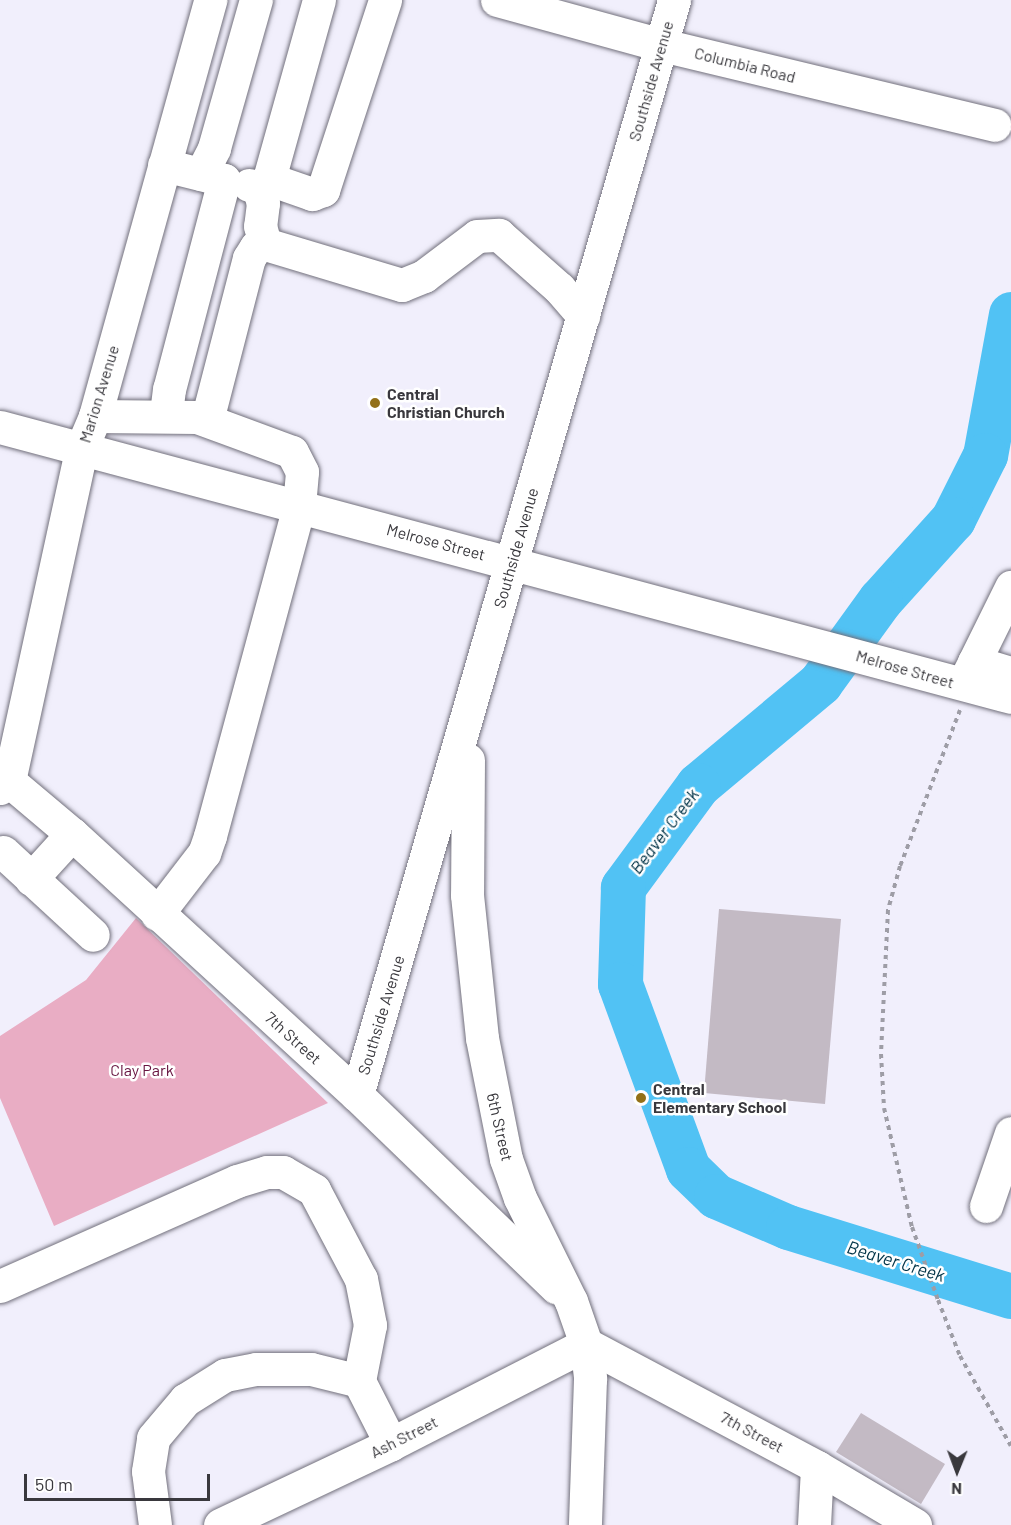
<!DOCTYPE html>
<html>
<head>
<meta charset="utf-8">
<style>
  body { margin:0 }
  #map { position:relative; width:1011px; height:1525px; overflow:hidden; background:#f1effc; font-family:Barlow,sans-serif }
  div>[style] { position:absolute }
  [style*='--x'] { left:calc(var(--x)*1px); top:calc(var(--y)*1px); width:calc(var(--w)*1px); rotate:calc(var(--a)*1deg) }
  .green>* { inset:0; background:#e9adc4 }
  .river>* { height:45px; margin:-22.5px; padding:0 22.5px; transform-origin:22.5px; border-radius:22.5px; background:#51c2f4 }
  .building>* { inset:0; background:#c3bac4 }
  .path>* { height:4px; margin-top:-2px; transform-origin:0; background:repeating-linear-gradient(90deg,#9e9da6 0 4.5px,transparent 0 9px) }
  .roads { filter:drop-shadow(0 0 2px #72707c) drop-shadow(0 0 2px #72707c) }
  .minor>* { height:33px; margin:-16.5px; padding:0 16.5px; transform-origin:16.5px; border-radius:16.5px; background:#fff }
  .dots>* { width:16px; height:16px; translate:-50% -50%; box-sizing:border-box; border:3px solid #fff; border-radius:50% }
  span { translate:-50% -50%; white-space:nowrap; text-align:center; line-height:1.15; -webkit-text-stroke:5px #fff; paint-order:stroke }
  .street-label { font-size:16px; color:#39383d }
  .poi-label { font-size:16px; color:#39383d; font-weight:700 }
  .left { translate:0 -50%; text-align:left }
  .park-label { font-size:16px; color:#671440 }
  .water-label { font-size:18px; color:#003347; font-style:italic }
  .north { position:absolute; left:927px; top:1441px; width:60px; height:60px; -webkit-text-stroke:4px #fff; paint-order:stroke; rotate:181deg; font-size:16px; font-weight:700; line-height:24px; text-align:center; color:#39383d }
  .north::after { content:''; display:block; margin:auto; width:21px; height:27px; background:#39383d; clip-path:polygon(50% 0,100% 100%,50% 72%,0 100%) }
  .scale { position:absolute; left:24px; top:1474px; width:186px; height:27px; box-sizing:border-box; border:3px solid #39383d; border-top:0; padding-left:8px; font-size:18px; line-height:21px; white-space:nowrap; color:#39383d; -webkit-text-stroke:4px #fff; paint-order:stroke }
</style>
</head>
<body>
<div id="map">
  <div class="green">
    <i style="clip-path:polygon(136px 918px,328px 1103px,54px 1226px,0 1098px,0 1036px,86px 980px)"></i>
  </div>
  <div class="river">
    <i style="--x:1011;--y:314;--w:143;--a:100.4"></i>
    <i style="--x:985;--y:455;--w:72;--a:116.6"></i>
    <i style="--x:953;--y:519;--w:109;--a:132"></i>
    <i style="--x:880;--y:600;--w:102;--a:125.9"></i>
    <i style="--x:820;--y:683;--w:159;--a:140.1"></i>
    <i style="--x:698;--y:785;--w:127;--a:126.3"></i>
    <i style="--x:623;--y:887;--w:97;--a:91.8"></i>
    <i style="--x:620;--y:984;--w:197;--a:69.8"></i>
    <i style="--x:688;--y:1169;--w:39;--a:44"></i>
    <i style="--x:716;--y:1196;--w:78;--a:23.3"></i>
    <i style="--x:788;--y:1227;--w:233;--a:17.2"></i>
  </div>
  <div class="building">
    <i style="clip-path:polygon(719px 909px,841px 919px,825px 1104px,704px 1093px)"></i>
    <i style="clip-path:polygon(861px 1413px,945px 1464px,921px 1504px,836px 1452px)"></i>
  </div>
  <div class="path">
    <i style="--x:960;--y:710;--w:167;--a:111"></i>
    <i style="--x:900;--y:866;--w:46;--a:105.3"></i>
    <i style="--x:888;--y:910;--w:144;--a:92.8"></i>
    <i style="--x:881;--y:1054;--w:54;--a:86.8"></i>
    <i style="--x:884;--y:1108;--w:122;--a:76.8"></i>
    <i style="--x:912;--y:1227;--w:77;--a:70.4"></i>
    <i style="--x:938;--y:1300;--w:60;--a:68.6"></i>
    <i style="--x:960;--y:1356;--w:103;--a:60.5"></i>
  </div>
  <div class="roads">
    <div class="minor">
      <i style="--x:497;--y:0;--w:171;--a:15.3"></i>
      <i style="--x:662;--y:45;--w:342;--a:13.5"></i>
      <i style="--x:164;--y:165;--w:62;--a:14"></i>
      <i style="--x:224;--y:180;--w:216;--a:104.7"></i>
      <i style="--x:169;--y:389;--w:26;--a:97"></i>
      <i style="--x:201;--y:174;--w:29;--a:-63"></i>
      <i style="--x:214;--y:148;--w:154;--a:-74.2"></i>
      <i style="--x:269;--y:179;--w:46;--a:19.2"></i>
      <i style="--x:312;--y:194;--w:12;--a:-20"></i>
      <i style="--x:323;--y:190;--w:200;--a:-71.9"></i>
      <i style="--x:249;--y:185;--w:9;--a:13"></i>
      <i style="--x:258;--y:187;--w:14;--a:-36"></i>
      <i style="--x:269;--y:179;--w:186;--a:-74.4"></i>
      <i style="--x:258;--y:187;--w:17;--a:73"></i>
      <i style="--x:263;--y:203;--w:23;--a:97"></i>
      <i style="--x:260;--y:226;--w:19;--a:74"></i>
      <i style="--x:95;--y:416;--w:102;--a:0.6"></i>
      <i style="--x:197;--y:417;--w:101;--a:20.2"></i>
      <i style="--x:292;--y:452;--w:22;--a:63"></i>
      <i style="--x:302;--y:472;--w:34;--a:95"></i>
      <i style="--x:299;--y:506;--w:342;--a:105.1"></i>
      <i style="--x:210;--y:836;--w:18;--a:109"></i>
      <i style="--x:204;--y:853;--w:77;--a:127.6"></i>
      <i style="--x:207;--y:420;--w:167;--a:-75.5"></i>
      <i style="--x:249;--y:258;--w:13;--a:-58"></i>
      <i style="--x:256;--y:247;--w:9;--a:-18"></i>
      <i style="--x:265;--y:244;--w:143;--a:16.7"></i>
      <i style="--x:402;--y:285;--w:24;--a:-22"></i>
      <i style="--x:424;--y:276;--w:66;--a:-37"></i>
      <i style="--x:477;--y:236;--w:22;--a:-3"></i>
      <i style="--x:499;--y:235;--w:80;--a:41.5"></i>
      <i style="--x:559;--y:288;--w:37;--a:49"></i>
      <i style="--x:0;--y:427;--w:1046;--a:14.95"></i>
      <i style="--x:974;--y:662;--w:84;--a:-63.7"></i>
      <i style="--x:964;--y:682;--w:22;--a:-63"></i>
      <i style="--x:974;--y:662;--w:39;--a:17"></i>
      <i style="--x:468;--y:760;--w:135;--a:90.4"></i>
      <i style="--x:467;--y:895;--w:144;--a:84"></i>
      <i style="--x:482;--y:1038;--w:123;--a:78.8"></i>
      <i style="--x:506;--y:1159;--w:41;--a:70.3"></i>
      <i style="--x:520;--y:1198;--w:115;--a:63.7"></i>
      <i style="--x:571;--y:1301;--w:46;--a:70.8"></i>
      <i style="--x:586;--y:1344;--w:35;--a:83"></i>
      <i style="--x:590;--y:1379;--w:146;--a:92"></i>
      <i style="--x:9;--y:781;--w:82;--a:40.1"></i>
      <i style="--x:72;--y:834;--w:386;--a:42.5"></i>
      <i style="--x:357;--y:1095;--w:277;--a:44"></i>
      <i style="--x:0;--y:788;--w:11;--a:-38"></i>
      <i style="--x:9;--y:781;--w:342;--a:-77.7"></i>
      <i style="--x:82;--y:447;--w:34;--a:-67"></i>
      <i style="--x:95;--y:416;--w:432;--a:-74.5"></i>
      <i style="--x:3;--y:852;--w:122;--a:42.7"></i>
      <i style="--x:31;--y:879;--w:61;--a:-47.7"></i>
      <i style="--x:357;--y:1095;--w:1140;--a:-73.85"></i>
      <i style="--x:986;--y:1206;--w:77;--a:-71.1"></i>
      <i style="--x:0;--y:1286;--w:259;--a:-23.9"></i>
      <i style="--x:237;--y:1181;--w:31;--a:-17"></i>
      <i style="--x:267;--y:1172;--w:16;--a:0"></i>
      <i style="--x:283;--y:1172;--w:36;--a:30"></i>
      <i style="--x:314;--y:1190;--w:101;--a:62.2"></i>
      <i style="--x:361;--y:1279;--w:47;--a:78.9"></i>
      <i style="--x:370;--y:1325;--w:57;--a:101.1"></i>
      <i style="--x:359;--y:1381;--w:71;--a:63.1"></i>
      <i style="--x:586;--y:1344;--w:262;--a:28"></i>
      <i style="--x:817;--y:1467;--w:114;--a:30.6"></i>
      <i style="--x:155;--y:1525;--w:54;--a:-97.4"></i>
      <i style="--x:148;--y:1471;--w:33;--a:-81"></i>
      <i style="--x:153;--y:1438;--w:50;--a:-49.9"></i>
      <i style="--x:185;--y:1400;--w:47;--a:-32"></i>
      <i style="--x:225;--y:1375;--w:32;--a:-11"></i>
      <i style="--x:256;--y:1369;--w:55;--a:0"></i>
      <i style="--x:311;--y:1369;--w:49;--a:14"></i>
      <i style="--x:220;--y:1525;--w:189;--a:-25.3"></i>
      <i style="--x:391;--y:1444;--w:219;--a:-27.1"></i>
      <i style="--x:814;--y:1525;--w:58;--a:-87"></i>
    </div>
  </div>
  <div class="dots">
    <i style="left:375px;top:403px;background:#937018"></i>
    <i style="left:641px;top:1098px;background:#937018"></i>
  </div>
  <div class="street-label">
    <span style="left:745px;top:65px;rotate:14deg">Columbia Road</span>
    <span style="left:651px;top:81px;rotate:-74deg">Southside Avenue</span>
    <span style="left:99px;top:394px;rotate:-73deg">Marion Avenue</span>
    <span style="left:436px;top:542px;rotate:15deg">Melrose Street</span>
    <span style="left:516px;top:548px;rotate:-74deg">Southside Avenue</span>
    <span style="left:905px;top:669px;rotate:16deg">Melrose Street</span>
    <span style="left:381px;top:1015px;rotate:-73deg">Southside Avenue</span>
    <span style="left:293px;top:1038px;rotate:42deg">7th Street</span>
    <span style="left:500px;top:1127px;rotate:77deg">6th Street</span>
    <span style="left:752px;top:1432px;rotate:28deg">7th Street</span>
    <span style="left:404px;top:1437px;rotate:-27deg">Ash Street</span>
  </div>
  <div class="poi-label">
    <span class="left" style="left:387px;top:403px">Central<br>Christian Church</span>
    <span class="left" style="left:653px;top:1098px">Central<br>Elementary School</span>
  </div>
  <div class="park-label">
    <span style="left:142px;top:1070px">Clay Park</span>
  </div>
  <div class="water-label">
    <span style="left:664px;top:831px;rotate:-53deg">Beaver Creek</span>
    <span style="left:896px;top:1261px;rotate:17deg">Beaver Creek</span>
  </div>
  <div class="north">N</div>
  <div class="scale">50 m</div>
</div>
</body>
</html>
